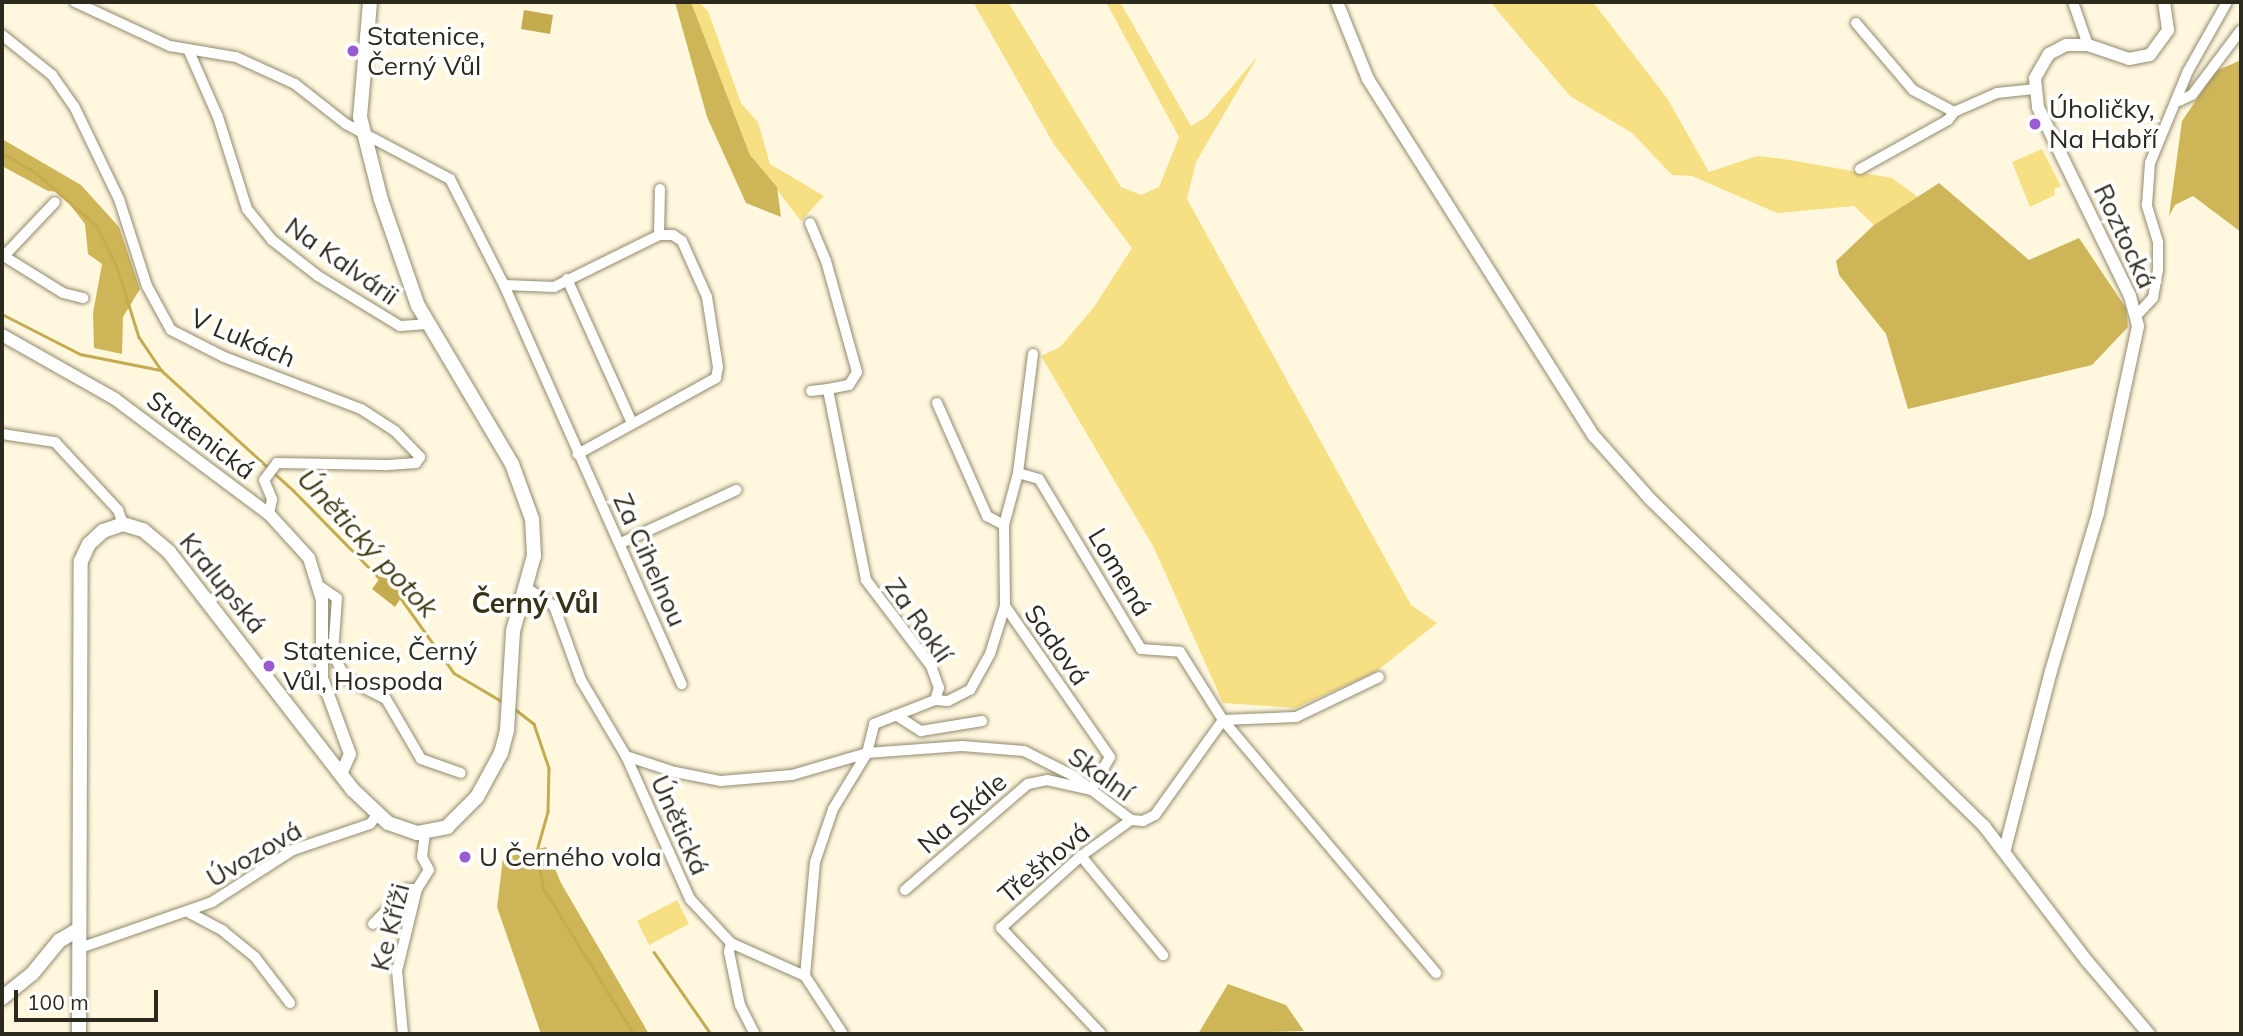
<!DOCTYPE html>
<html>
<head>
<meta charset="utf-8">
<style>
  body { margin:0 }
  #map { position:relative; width:2243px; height:1036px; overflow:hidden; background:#fff8df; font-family:Mulish,sans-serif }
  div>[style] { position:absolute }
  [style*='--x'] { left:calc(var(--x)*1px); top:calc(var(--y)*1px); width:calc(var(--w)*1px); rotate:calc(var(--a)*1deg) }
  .green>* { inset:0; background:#f7e083 }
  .forest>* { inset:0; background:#ceb658 }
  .water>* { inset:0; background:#c4ac4e }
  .stream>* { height:2.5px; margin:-1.25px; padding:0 1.25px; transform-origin:1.25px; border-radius:1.25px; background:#c4ac4e }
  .roads { filter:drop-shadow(0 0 2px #918a6d) drop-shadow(0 0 2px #918a6d) }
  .minor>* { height:10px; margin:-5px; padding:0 5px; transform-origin:5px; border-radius:5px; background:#fff }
  .tertiary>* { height:12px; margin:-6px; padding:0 6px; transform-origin:6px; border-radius:6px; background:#fff }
  .secondary>* { height:14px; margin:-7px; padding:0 7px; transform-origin:7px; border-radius:7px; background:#fff }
  .dots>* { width:19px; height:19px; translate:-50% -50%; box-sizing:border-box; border:4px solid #fff; border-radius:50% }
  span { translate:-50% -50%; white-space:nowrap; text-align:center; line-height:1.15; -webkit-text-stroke:7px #fff; paint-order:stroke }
  .poi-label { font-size:26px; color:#2c291d }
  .left { translate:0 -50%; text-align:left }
  .street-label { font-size:26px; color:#2c291d }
  .water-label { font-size:28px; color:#443b12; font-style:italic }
  .neighbourhood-label { font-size:28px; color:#373117; font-weight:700 }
  .frame { position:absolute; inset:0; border:4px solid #2c291d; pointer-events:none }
  .scale { position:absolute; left:14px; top:990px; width:144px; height:32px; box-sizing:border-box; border:4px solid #2c291d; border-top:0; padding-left:9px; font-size:21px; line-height:24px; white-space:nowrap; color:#2c291d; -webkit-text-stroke:5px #fff; paint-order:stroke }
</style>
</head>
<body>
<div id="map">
  <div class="green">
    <i style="clip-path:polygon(691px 2px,699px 2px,708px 11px,741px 103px,758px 122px,770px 164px,824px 196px,801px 221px,750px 155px)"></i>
    <i style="clip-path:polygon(973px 2px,1008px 2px,1121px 187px,1141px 195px,1159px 187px,1179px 137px,1106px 2px,1120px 2px,1191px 126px,1206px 117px,1258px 56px,1196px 162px,1187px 199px,1411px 605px,1437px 623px,1377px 671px,1296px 708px,1223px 703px,1154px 548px,1041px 356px,1060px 347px,1094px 307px,1132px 248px,1053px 143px)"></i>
    <i style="clip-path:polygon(1490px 2px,1593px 2px,1667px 98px,1709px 172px,1757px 156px,1784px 159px,1892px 178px,1918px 197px,1874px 225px,1854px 206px,1777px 213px,1692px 176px,1672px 175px,1632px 133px,1570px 96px)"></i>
    <i style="clip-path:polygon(2042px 149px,2061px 186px,2054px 189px,2055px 195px,2030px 207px,2012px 162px)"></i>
    <i style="clip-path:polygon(677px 900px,689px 924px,649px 945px,637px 921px)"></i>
  </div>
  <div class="forest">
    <i style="clip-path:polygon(675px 2px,691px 2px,750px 155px,777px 187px,781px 217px,746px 203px,707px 117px)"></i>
    <i style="clip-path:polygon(2241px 60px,2241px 232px,2193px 196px,2175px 205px,2169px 216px,2182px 121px,2216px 71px)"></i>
    <i style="clip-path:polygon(2px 139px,81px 185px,119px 227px,140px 289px,123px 317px,122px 354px,94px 348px,93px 313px,102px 264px,88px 254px,85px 224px,60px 192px,48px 191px,2px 166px)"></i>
    <i style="clip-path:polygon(1939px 183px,2029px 260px,2079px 238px,2126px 308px,2128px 327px,2092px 365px,1908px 409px,1886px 334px,1839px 275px,1836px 261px,1874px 225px)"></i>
    <i style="clip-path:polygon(546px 847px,561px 883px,649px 1034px,541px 1034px,497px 907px,503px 858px)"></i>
    <i style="clip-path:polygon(1228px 984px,1286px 1005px,1304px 1031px,1198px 1034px)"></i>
  </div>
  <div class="water">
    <i style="clip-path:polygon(524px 10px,553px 15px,550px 34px,521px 29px)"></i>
    <i style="clip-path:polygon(383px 574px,405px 592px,395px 607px,372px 589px)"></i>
  </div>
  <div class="stream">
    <i style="--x:2;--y:153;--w:38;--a:30"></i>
    <i style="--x:35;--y:172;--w:82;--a:41.1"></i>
    <i style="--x:97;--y:226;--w:46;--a:64"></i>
    <i style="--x:117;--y:267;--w:73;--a:72.6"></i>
    <i style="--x:139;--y:337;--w:40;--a:56"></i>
    <i style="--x:161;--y:370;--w:180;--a:42.3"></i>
    <i style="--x:294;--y:491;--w:126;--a:45.6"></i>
    <i style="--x:2;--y:314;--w:88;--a:27.1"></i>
    <i style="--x:80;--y:354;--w:83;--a:11.2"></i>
    <i style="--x:400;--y:597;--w:93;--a:54.6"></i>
    <i style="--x:454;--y:673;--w:57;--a:30.6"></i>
    <i style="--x:515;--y:709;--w:24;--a:38"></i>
    <i style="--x:534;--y:724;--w:46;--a:71.2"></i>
    <i style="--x:549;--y:768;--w:44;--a:91.3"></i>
    <i style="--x:548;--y:812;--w:41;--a:105.8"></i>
    <i style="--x:537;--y:851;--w:39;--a:80"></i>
    <i style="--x:544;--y:889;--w:171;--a:58.2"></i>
    <i style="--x:654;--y:952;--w:100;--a:55.2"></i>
  </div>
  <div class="roads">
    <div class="minor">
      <i style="--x:75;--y:2;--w:105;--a:24.9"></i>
      <i style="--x:170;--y:46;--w:67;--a:9.5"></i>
      <i style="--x:236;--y:57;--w:65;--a:24.6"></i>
      <i style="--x:295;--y:84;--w:65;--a:38.1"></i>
      <i style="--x:346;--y:124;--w:118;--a:27.9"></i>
      <i style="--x:450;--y:179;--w:119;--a:63"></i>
      <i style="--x:504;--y:285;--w:437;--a:66"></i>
      <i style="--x:2073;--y:2;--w:46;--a:70.8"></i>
      <i style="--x:1856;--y:23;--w:88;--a:49.6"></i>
      <i style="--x:1913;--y:90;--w:47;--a:28.2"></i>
      <i style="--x:2;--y:35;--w:64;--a:38.7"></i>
      <i style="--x:52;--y:75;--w:38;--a:55"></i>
      <i style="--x:74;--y:106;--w:103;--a:64.2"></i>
      <i style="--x:119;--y:199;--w:91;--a:72.2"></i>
      <i style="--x:147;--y:286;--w:50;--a:61.4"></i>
      <i style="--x:171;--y:330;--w:59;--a:27"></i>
      <i style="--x:224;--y:357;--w:147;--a:20.8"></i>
      <i style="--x:361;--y:409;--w:40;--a:32.9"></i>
      <i style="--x:395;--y:431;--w:36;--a:46"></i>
      <i style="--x:420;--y:457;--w:7;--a:124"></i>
      <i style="--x:416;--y:463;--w:31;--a:176"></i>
      <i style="--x:385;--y:465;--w:108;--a:-178.9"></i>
      <i style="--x:277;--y:463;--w:21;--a:127"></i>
      <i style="--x:264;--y:480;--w:21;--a:67"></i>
      <i style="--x:272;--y:499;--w:15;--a:101"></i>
      <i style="--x:188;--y:49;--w:74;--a:66.2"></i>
      <i style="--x:218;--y:117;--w:96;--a:72.5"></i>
      <i style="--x:247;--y:209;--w:40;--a:51"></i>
      <i style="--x:272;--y:240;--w:58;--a:38"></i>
      <i style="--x:318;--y:276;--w:96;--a:31.4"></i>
      <i style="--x:400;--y:326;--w:27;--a:-4"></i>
      <i style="--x:2179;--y:101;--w:14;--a:-25"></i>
      <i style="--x:2192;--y:95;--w:81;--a:-53"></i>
      <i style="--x:1860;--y:169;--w:101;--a:-29.1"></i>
      <i style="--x:1948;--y:120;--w:10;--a:-53"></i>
      <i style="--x:1954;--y:112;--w:47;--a:-23.8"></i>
      <i style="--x:1997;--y:93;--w:37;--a:-6"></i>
      <i style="--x:659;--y:235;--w:46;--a:-88.8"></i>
      <i style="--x:2;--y:255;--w:72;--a:31.9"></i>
      <i style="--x:63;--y:293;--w:21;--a:14"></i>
      <i style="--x:4;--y:256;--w:74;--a:-46.6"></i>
      <i style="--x:567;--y:279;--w:156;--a:65.7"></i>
      <i style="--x:504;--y:285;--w:50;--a:2.3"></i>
      <i style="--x:554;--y:287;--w:117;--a:-26.3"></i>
      <i style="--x:659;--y:235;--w:14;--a:0"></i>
      <i style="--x:673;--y:235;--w:11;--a:34"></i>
      <i style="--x:682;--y:241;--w:61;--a:65.9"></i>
      <i style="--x:707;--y:297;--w:71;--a:81.1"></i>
      <i style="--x:718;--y:367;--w:11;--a:100"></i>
      <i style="--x:716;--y:378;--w:158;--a:151.2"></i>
      <i style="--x:2136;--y:316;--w:25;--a:-47"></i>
      <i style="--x:2153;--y:298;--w:28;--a:-80"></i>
      <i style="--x:2158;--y:270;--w:28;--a:-90"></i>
      <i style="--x:2158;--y:242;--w:39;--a:-107"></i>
      <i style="--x:2147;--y:205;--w:42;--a:-85.9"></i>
      <i style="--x:2150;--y:163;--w:100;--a:-67.6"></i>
      <i style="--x:2188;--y:71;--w:79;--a:-60.5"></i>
      <i style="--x:811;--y:391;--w:17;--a:-7"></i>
      <i style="--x:937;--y:403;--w:124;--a:66.1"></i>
      <i style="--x:987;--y:516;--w:19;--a:28"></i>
      <i style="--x:2;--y:434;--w:54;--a:8.6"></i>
      <i style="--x:55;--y:442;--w:93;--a:47.2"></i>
      <i style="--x:118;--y:510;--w:15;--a:70"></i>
      <i style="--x:1018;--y:473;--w:120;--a:-82.8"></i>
      <i style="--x:621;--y:543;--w:127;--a:-24.7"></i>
      <i style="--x:321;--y:587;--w:19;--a:35"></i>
      <i style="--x:337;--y:598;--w:56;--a:94.1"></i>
      <i style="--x:333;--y:654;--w:27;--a:63"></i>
      <i style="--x:345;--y:678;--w:46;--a:27.1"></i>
      <i style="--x:386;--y:699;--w:69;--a:59.7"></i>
      <i style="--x:421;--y:759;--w:42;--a:19.3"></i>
      <i style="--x:528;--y:589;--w:31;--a:33"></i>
      <i style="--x:554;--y:606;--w:79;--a:70"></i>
      <i style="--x:581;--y:680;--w:88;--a:59.4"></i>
      <i style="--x:626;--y:756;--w:157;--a:65.9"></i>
      <i style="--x:690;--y:899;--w:60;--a:47"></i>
      <i style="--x:731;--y:943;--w:81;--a:24"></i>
      <i style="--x:805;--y:976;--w:69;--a:56.8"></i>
      <i style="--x:935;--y:700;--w:13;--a:4"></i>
      <i style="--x:948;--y:701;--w:25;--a:-27"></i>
      <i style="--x:970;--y:690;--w:41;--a:-60.9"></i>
      <i style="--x:990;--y:654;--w:50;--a:-72.6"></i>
      <i style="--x:1005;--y:606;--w:81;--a:-90.7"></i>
      <i style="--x:1004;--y:525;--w:54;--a:-74.9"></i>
      <i style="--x:1018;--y:473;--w:22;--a:16"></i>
      <i style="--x:1039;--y:479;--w:198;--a:59"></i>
      <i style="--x:1141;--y:649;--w:39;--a:4"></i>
      <i style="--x:1180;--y:652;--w:80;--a:57.7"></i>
      <i style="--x:1223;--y:720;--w:331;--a:49.9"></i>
      <i style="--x:896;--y:715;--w:30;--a:33"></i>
      <i style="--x:921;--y:731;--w:62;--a:-9.3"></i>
      <i style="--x:1223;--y:720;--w:73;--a:-2.4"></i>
      <i style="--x:1296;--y:717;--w:92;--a:-25.7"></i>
      <i style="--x:626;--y:756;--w:52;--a:18.1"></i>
      <i style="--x:675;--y:772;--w:47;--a:11.1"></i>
      <i style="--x:721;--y:781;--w:71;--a:-4.8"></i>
      <i style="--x:792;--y:775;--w:78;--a:-16.3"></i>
      <i style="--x:867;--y:753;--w:95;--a:-4.2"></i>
      <i style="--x:962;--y:746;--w:62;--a:4.6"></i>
      <i style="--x:1024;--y:751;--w:54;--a:26.6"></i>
      <i style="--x:1072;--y:775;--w:74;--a:37.3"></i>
      <i style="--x:1131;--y:820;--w:12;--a:5"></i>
      <i style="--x:1143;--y:821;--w:13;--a:-27"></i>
      <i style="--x:1155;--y:815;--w:117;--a:-54.4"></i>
      <i style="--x:1081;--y:856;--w:129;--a:50.4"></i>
      <i style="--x:905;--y:890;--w:162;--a:-40.8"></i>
      <i style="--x:1028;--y:784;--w:19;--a:-12"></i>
      <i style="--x:1047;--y:780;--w:45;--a:12.8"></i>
      <i style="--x:1091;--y:790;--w:38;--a:-60"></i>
      <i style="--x:1110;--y:757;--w:184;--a:-124.8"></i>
      <i style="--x:188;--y:912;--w:40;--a:28"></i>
      <i style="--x:223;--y:931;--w:41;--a:39.1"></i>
      <i style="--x:255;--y:957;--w:58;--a:52.7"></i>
      <i style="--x:373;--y:924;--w:49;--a:-45.8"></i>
      <i style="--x:407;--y:889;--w:10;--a:0"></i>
      <i style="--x:731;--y:943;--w:9;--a:103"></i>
      <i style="--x:729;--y:952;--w:54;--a:78.3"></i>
      <i style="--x:740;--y:1005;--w:33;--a:63"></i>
      <i style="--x:80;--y:948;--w:140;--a:-19.2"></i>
      <i style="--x:212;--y:902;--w:96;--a:-32.7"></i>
      <i style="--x:293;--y:850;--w:81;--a:-18.7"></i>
      <i style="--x:370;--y:824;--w:11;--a:-52"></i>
      <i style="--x:805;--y:976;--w:114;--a:-85"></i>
      <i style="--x:815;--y:862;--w:56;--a:-71.2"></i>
      <i style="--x:833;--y:809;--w:66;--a:-58.7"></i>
      <i style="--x:867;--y:753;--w:30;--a:-76"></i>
      <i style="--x:874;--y:724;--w:66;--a:-21.5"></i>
      <i style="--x:935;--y:700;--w:13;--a:-72"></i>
      <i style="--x:939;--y:688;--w:23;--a:-110"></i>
      <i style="--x:931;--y:666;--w:108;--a:-127.1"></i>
      <i style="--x:866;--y:580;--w:195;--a:-101.3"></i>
      <i style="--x:828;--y:389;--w:21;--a:-11"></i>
      <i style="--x:849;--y:385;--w:15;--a:-58"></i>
      <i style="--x:857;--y:372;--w:115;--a:-105.6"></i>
      <i style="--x:826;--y:261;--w:41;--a:-112.8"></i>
      <i style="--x:403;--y:1034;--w:63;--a:-95.4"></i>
      <i style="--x:397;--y:971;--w:84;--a:-76.3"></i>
      <i style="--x:417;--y:889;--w:22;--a:-58"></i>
      <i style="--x:429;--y:870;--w:15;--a:-118"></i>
      <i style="--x:422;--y:857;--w:24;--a:-83"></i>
      <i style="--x:1101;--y:1034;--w:146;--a:-133.3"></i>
      <i style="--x:1001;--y:928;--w:108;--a:-42"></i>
      <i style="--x:1081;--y:856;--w:62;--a:-35.8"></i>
    </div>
    <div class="tertiary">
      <i style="--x:1337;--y:2;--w:83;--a:68.1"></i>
      <i style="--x:1368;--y:79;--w:423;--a:57.7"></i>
      <i style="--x:1594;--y:436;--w:87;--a:48.3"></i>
      <i style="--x:1652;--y:501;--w:465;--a:44.4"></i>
      <i style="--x:1984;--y:826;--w:170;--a:52.7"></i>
      <i style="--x:2087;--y:961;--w:96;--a:49.7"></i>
      <i style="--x:2;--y:335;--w:130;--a:29.5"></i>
      <i style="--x:115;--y:399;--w:192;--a:36.8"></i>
      <i style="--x:269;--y:514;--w:59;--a:47.7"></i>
      <i style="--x:309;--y:558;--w:44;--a:72.8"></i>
      <i style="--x:322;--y:600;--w:78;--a:90"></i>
      <i style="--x:322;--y:678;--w:81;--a:69.8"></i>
      <i style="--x:350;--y:754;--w:22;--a:114"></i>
      <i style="--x:2005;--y:849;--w:184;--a:-75.5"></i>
      <i style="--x:2051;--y:671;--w:165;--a:-73.4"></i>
      <i style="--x:2098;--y:513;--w:191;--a:-77.9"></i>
      <i style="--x:2138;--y:326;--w:31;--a:-105"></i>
      <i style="--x:2130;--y:296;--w:210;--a:-116"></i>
      <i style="--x:2038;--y:107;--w:29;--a:-96"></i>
      <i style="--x:2035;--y:78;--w:28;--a:-60"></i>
      <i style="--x:2049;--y:54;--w:19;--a:-28"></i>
      <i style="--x:2066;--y:45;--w:22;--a:0"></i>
      <i style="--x:2088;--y:45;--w:43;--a:18.9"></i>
      <i style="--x:2129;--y:59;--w:21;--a:-11"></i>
      <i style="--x:2150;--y:55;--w:31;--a:-54"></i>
      <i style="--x:2168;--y:30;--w:28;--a:-98"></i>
    </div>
    <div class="secondary">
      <i style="--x:2;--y:998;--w:38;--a:-39"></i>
      <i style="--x:32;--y:974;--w:43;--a:-50.7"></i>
      <i style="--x:59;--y:941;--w:23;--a:-31"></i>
      <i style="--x:79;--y:1034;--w:473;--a:-89.8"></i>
      <i style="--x:81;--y:561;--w:19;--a:-65"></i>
      <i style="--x:89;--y:544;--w:19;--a:-43"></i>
      <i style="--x:103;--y:531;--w:21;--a:-19"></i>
      <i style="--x:123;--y:524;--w:21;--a:17"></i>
      <i style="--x:143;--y:530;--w:34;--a:40"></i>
      <i style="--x:169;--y:552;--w:301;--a:52.3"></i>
      <i style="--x:353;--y:790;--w:48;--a:43.3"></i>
      <i style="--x:388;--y:823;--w:31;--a:19"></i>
      <i style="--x:417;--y:833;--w:31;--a:-11"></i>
      <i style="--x:447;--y:827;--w:42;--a:-45"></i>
      <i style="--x:477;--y:797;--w:50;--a:-61.4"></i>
      <i style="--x:501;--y:753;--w:24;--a:-75"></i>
      <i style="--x:507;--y:730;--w:99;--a:-86.5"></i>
      <i style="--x:513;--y:631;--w:78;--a:-74.4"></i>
      <i style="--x:534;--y:556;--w:37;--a:-93"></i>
      <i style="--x:532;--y:519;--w:59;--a:-110"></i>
      <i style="--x:512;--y:464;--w:184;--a:-120.7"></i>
      <i style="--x:418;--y:306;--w:112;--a:-109.2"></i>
      <i style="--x:381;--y:200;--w:86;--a:-104.2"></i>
      <i style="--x:360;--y:117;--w:115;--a:-85"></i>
    </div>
  </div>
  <div class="dots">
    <i style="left:353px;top:51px;background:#985bd2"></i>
    <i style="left:2035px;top:124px;background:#985bd2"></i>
    <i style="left:269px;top:666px;background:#985bd2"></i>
    <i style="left:465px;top:857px;background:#985bd2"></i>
  </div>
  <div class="poi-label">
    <span class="left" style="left:367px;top:51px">Statenice,<br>Černý Vůl</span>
    <span class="left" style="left:2049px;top:124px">Úholičky,<br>Na Habří</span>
    <span class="left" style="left:283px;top:666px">Statenice, Černý<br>Vůl, Hospoda</span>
    <span class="left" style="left:479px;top:857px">U Černého vola</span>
  </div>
  <div class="street-label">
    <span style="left:2125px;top:236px;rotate:65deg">Roztocká</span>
    <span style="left:342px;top:261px;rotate:35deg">Na Kalvárii</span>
    <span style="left:243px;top:338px;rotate:23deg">V Lukách</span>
    <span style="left:201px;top:435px;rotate:37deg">Statenická</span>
    <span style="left:650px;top:560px;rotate:66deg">Za Cihelnou</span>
    <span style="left:1120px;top:572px;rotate:59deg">Lomená</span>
    <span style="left:223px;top:583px;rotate:51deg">Kralupská</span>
    <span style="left:919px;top:620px;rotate:55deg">Za Roklí</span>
    <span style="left:1057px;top:645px;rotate:55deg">Sadová</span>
    <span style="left:1101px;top:774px;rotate:35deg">Skalní</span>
    <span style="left:962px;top:813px;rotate:-41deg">Na Skále</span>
    <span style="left:680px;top:825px;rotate:66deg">Únětická</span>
    <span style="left:254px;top:854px;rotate:-30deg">Úvozová</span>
    <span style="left:1044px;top:863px;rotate:-40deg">Třešňová</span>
    <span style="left:390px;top:927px;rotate:-76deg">Ke Kříži</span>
  </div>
  <div class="water-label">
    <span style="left:368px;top:543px;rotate:47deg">Únětický potok</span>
  </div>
  <div class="neighbourhood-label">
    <span style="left:535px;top:603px">Černý Vůl</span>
  </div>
  <div class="frame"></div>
  <div class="scale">100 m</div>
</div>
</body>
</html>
